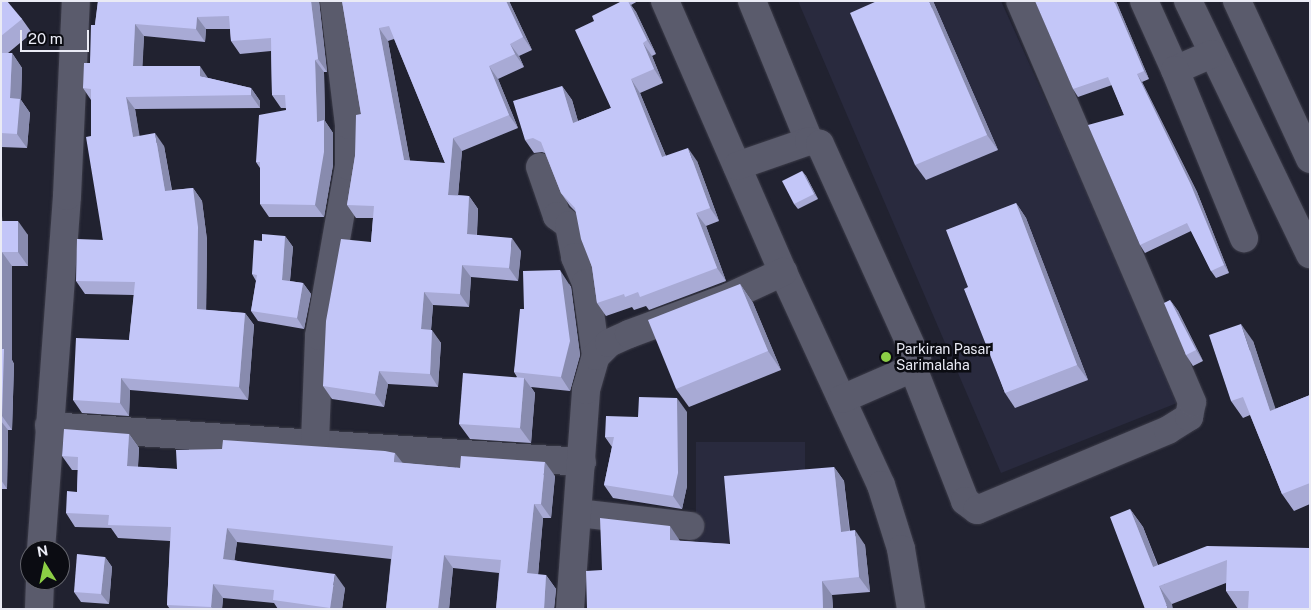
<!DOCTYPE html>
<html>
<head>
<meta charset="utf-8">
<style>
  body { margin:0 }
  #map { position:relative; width:1311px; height:610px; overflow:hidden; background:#212230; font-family:"Public Sans",sans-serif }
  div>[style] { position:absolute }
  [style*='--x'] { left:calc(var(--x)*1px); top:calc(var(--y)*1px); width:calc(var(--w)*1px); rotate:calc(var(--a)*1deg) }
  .built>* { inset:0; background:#292a3e }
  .roads { filter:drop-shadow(0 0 1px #3c3c49) drop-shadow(0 0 1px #3c3c49) }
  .minor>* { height:28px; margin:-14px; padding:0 14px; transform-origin:14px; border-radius:14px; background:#5a5b6c }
  .wall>* { inset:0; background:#a8aad5 }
  .shaded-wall>* { inset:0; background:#888bae }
  .building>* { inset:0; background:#c3c6f8 }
  .dots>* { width:14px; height:14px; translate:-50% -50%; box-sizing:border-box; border:2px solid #0b0c12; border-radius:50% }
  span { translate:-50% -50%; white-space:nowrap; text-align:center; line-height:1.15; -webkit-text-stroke:5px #0b0c12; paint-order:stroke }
  .poi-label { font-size:14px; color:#eaebf5 }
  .left { translate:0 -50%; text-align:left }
  .frame { position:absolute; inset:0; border:2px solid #eaebf5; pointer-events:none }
  .north { position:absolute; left:20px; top:540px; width:50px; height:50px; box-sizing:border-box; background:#0b0c12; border:1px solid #64656d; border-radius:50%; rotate:350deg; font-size:14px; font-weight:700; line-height:20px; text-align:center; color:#eaebf5 }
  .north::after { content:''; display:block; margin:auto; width:18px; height:22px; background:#8cce45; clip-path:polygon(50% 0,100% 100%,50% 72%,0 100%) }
  .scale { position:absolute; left:20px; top:30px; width:69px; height:22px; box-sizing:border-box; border:2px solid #eaebf5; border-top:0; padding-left:6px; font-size:15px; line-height:18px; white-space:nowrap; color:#eaebf5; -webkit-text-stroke:4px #0b0c12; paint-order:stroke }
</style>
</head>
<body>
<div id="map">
  <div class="built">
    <i style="clip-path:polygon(798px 1px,1001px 1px,1182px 401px,1001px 473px)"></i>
    <i style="clip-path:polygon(696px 442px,805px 442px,805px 481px,730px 481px,729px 548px,696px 548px)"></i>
  </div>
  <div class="roads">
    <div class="minor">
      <i style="--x:665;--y:1;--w:296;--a:66.5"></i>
      <i style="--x:783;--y:272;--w:234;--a:65.3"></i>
      <i style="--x:881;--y:485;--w:67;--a:72.6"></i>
      <i style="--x:901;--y:549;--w:61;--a:80.5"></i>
      <i style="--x:752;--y:1;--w:151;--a:67.8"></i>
      <i style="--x:1144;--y:1;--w:76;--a:65.8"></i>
      <i style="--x:1188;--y:1;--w:281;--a:64.3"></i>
      <i style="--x:1237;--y:1;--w:174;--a:65.2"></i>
      <i style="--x:1212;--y:54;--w:40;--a:156.6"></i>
      <i style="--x:1175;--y:70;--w:182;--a:67.7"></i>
      <i style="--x:737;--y:166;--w:76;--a:-19.1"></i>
      <i style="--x:809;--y:141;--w:11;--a:15"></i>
      <i style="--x:820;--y:144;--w:236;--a:65.7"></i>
      <i style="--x:917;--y:359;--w:10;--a:114"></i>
      <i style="--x:913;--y:368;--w:77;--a:156.4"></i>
      <i style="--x:540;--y:167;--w:52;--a:70.9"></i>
      <i style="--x:557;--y:216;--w:15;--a:37"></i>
      <i style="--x:569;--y:225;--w:33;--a:79"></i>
      <i style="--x:575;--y:257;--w:28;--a:67"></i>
      <i style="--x:586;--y:283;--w:74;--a:82.2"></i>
      <i style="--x:913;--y:368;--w:143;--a:68.6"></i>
      <i style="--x:965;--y:501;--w:15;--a:37"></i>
      <i style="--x:977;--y:510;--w:207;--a:-22.7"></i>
      <i style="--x:1168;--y:430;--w:25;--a:-32"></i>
      <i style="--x:1189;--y:417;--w:15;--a:-79"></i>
      <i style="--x:1192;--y:402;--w:436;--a:-113.2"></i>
      <i style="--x:49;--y:426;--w:534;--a:3.86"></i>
      <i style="--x:315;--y:442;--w:106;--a:-87.8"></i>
      <i style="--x:319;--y:336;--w:173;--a:-80"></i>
      <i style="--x:349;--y:166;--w:41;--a:-90"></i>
      <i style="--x:349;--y:125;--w:125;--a:-96.9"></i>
      <i style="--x:578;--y:513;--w:113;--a:6.6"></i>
      <i style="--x:41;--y:550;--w:355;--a:-85.8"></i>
      <i style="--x:67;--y:196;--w:195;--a:-87.4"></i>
      <i style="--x:39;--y:609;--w:29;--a:-88"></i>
      <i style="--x:570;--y:609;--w:220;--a:-85.8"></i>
      <i style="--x:586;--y:390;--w:35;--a:-74"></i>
      <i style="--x:596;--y:356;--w:18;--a:-45"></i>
      <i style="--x:609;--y:343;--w:22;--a:-24"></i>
      <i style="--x:629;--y:334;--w:107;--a:-20.3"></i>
      <i style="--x:729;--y:297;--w:60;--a:-24.8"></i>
    </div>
  </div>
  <div class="wall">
    <i style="clip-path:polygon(1px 1px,22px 19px,32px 33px,8px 53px,12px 53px,22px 68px,21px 100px,30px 113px,27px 148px,1px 147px)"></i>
    <i style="clip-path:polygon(98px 1px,319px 1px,327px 72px,324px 72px,325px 121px,333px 133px,333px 165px,324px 217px,269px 217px,260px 204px,260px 168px,256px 162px,286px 110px,286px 108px,281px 108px,272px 95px,271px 51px,240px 54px,231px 41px,230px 29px,206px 29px,205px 42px,144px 36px,142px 66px,208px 78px,251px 88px,260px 101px,260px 108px,135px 109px,139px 136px,164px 146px,172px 190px,193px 188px,202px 201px,207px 240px,206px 310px,245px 313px,254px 325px,248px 400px,130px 390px,129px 416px,82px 413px,73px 400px,129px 340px,134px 295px,85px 294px,76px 281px,103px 240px,91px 136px,91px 100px,83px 88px,90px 63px)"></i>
    <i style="clip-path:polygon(evenodd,342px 1px,509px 1px,532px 50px,519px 56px,524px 67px,498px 79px,518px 128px,462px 151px,458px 195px,469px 196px,478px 209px,477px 235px,521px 251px,518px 281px,471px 277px,469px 307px,433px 305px,431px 330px,441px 343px,438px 387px,388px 384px,384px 407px,332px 399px,323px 386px,371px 242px,373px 218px,356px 218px,347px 205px,355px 156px,361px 114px,342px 1px,394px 39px,445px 163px,410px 161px,388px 41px,394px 39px)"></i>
    <i style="clip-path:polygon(622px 1px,638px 1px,631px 5px,636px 12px,656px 54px,652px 56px,663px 83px,640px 93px,666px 156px,697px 161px,719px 221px,706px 226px,726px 281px,649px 310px,646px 306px,634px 310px,632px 307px,606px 316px,597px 303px,592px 267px,576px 212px,570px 206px,561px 193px,545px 153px,542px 152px,534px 153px,525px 140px,562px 86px,572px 100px,578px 121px,611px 108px,594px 21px)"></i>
    <i style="clip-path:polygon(933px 1px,998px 150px,926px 180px,915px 165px)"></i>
    <i style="clip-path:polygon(1116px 1px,1149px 79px,1142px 82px,1197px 192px,1229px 273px,1216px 278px,1211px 271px,1191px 231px,1145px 253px,1140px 245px,1124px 115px,1112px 85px,1078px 97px,1073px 89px)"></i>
    <i style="clip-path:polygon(802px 171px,806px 176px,818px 199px,798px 209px,794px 204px)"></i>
    <i style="clip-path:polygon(1px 196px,2px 221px,28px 235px,28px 266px,12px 266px,12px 360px,14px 364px,12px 430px,8px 430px,7px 489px,1px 489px)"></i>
    <i style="clip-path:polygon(1016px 203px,1026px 218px,1088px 380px,1015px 408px,1005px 393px,968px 287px)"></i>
    <i style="clip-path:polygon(285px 236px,293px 247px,290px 281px,303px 283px,311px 294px,304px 329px,258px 321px,251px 311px,256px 281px,252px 274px,262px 241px)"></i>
    <i style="clip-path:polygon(569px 284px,571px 287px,580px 355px,570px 391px,531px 387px,535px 393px,531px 443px,470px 439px,459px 424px,517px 377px,514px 372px,524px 309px)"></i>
    <i style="clip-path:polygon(740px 284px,753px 303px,781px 370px,689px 407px,676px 389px)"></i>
    <i style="clip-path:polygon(1170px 300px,1178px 311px,1203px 361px,1193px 366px,1186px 355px)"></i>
    <i style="clip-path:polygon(1253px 341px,1275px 409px,1310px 395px,1310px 504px,1294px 511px,1282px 494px,1250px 415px,1243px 418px,1231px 401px)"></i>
    <i style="clip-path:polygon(687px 412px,687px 486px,682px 509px,613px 498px,604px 485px,612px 447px,605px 437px,638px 417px)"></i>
    <i style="clip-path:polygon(129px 434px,139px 448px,138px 467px,177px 469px,402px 463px,555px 476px,551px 518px,543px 518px,538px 575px,546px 575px,556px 589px,554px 609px,496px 609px,499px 573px,453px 568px,449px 609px,386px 609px,391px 559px,237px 542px,234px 560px,345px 588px,342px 609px,278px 609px,274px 603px,223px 598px,222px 609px,170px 609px,167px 605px,170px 541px,118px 538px,111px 528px,75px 527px,66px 513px,77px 492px,78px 470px,72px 470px,62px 456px)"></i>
    <i style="clip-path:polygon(834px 467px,844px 481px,850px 531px,865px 545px,870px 592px,832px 595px,833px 609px,587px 609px,602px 570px,680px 541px,730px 544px)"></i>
    <i style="clip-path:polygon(1130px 509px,1143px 527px,1158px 565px,1310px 548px,1310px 609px,1238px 609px,1226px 591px,1226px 583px,1172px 604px,1145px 609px)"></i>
    <i style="clip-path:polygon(105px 557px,112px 567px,109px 604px,81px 602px,74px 592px)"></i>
  </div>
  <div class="shaded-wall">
    <i style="clip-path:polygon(311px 1px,319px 1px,327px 72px,318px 59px)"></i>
    <i style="clip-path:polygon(506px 1px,509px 1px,532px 50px,523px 37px)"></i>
    <i style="clip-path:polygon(628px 1px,636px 12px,656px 54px,647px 40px)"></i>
    <i style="clip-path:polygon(929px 1px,933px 1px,998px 150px,987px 135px)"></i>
    <i style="clip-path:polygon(1114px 1px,1116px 1px,1149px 79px,1144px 71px)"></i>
    <i style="clip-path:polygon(197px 17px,206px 29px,205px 42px,196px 29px)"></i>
    <i style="clip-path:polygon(135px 24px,144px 36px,142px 79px,133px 66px)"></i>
    <i style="clip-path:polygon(379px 28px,388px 41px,412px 173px,404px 160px)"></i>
    <i style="clip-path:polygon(643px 43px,652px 56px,663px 83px,654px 69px)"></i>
    <i style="clip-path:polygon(510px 44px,519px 56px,524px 67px,515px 54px)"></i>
    <i style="clip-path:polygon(12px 53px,22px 68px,21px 100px,30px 113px,27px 148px,17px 134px,10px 98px)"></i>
    <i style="clip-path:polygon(315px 60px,324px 72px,325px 121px,333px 133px,333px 165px,324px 217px,315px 205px,317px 122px)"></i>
    <i style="clip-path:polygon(200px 66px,208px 78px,200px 76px)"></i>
    <i style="clip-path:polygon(489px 66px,498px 79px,518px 128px,509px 115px)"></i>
    <i style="clip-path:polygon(1137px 74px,1142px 82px,1197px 192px,1229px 273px,1224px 265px)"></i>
    <i style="clip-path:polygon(631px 79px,640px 93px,672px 171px,662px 157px)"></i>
    <i style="clip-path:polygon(562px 86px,572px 100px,582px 136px,573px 123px)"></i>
    <i style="clip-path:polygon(251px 88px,260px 101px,260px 108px,251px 95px)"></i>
    <i style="clip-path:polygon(126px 97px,135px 109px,142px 150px,133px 137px)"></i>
    <i style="clip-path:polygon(155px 133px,164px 146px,174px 204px,165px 191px)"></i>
    <i style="clip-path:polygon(453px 138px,462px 151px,457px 207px,448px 195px)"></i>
    <i style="clip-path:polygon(688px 148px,697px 161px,719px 221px,710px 208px)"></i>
    <i style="clip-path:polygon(802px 171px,806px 176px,818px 199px,814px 194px)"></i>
    <i style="clip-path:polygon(193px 188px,202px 201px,207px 240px,206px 322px,197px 309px)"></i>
    <i style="clip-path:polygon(1px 196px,3px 235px,1px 233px)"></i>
    <i style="clip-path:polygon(469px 196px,478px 209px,476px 247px,467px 234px)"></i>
    <i style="clip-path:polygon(1016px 203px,1026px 218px,1088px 380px,1077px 365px)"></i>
    <i style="clip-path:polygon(696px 213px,706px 226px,726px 281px,717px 268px)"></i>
    <i style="clip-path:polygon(18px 221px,28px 235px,28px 266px,18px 252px)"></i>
    <i style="clip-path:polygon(285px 236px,293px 247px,289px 290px,282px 280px)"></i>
    <i style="clip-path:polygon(512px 238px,521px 251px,518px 281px,509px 268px)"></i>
    <i style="clip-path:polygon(2px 252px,12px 266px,12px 360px,14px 364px,12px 430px,2px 416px)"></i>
    <i style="clip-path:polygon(462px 265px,471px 277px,469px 307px,460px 294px)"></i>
    <i style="clip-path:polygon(560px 270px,569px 284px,571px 287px,580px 355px,570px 391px,561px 377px)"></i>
    <i style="clip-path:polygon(303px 283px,311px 294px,304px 329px,297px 318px)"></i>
    <i style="clip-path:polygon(740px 284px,753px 303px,781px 370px,768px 351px)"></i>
    <i style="clip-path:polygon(424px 292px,433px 305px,430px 342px,421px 329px)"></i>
    <i style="clip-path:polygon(1170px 300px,1178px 311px,1203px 361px,1196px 350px)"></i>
    <i style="clip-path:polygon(245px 313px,254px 325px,248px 400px,239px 387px)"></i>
    <i style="clip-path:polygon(1241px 324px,1253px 341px,1282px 428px,1270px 411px)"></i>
    <i style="clip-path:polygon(432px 330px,441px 343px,438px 387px,430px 374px)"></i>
    <i style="clip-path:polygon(379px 371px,388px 384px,384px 407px,375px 394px)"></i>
    <i style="clip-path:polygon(121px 378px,130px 390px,129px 416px,120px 403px)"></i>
    <i style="clip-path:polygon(524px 378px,535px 393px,531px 443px,520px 428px)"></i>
    <i style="clip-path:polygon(677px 398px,687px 412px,687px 486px,682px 509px,673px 496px)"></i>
    <i style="clip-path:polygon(1px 421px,8px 430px,7px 489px,1px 480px)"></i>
    <i style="clip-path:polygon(129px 434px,139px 448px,137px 480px,127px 466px)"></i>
    <i style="clip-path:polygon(395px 453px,405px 466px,394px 462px)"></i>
    <i style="clip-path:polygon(545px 462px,555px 476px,551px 518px,541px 504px)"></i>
    <i style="clip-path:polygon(834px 467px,844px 481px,851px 546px,841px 532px)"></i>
    <i style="clip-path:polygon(534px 504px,543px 518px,537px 587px,527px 573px)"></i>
    <i style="clip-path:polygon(1130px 509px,1143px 527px,1165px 585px,1153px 567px)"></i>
    <i style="clip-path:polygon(670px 526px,680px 541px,680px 555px,670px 540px)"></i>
    <i style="clip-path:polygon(227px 528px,237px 542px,233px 572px,223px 559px)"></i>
    <i style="clip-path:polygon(855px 530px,865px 545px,870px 592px,859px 577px)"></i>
    <i style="clip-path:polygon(444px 555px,453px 568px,449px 609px,438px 609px)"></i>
    <i style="clip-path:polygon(105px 557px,112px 567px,109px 604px,101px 594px)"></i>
    <i style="clip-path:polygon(335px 574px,345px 588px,342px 609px,330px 609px)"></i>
    <i style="clip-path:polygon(546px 575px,556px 589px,554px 609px,544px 609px)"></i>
    <i style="clip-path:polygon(822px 581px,832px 595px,833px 609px,823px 609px)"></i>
    <i style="clip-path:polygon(213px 584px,223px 598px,222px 609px,213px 609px,211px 607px)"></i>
    <i style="clip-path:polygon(1159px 586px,1172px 604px,1173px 609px,1168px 609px)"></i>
  </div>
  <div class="building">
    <i style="clip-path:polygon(1px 1px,7px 1px,22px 19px,1px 36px)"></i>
    <i style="clip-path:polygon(98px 1px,311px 1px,318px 59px,315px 60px,317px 122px,324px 120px,324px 152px,315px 205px,260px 204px,260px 162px,256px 162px,259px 115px,286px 110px,285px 95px,272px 95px,271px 38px,231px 41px,229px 16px,197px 17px,196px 29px,135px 24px,133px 66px,200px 66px,200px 76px,251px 88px,251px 95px,126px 97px,133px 137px,155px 133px,165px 191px,193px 188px,198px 227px,197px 309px,245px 313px,239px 387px,121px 378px,120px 403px,73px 400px,76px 338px,129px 340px,135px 282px,76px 281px,77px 239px,103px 240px,86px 137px,91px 136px,91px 89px,83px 88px,84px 63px,90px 63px,91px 25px,95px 25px)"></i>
    <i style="clip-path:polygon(evenodd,342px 1px,506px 1px,523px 37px,510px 44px,515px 54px,489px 66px,509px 115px,453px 138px,448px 195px,469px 196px,467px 234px,512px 238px,509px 268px,462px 265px,460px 294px,424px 292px,421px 329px,432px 330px,430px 374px,379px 371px,375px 394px,323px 386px,326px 321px,341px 239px,371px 242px,374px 206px,347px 205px,355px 156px,356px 115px,361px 114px,342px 1px,389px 26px,445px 163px,404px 160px,379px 28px,389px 26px)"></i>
    <i style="clip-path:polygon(622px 1px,628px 1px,647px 40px,643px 43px,654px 69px,631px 79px,662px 157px,688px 148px,710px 208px,696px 213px,717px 268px,640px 297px,638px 292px,625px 297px,624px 294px,597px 303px,592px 267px,581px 239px,575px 208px,561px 193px,541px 142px,533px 138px,525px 140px,513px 101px,562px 86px,573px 123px,611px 108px,575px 30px,594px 21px,592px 16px)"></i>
    <i style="clip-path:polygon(877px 1px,929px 1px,987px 135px,915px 165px,850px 13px)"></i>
    <i style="clip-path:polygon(1035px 1px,1114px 1px,1144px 71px,1137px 74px,1191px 185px,1224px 265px,1211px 271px,1187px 223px,1140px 245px,1088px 125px,1124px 115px,1108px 77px,1073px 89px)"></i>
    <i style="clip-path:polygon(1px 53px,12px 53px,10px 98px,20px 99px,17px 134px,1px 133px)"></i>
    <i style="clip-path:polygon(802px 171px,814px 194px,794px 204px,782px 181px)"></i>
    <i style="clip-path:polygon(1016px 203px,1077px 365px,1005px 393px,964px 289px,968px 287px,946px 230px)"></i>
    <i style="clip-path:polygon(1px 221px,18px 221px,18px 252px,2px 252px,2px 349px,4px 349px,2px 416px,1px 416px)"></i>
    <i style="clip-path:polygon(262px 234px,285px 236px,282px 280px,303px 283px,297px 318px,251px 311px,257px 275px,252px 274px,254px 240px,262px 241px)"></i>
    <i style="clip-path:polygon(560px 270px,561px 273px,570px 341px,561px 377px,514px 372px,520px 309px,524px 309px,523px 271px)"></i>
    <i style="clip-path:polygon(740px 284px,768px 351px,676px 389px,648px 320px)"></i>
    <i style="clip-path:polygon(1170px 300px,1196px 350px,1186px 355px,1164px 303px)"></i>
    <i style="clip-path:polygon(1241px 324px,1270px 411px,1310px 395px,1310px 483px,1282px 494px,1243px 397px,1231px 401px,1209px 335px)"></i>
    <i style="clip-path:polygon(463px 373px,524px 378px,520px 428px,459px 424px)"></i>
    <i style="clip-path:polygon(639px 397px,677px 398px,678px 473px,673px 496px,604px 485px,614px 437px,605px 437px,606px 416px,638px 417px)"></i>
    <i style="clip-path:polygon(64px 429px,129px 434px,127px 466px,177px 469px,176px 450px,222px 449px,223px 440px,385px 451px,395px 453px,394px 462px,460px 468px,461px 456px,545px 462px,541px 504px,534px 504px,527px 573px,546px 575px,544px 609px,496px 609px,501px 560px,444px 555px,438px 609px,386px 609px,393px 546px,227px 528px,223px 559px,335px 574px,330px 608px,273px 600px,274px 590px,213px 584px,211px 607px,167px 605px,171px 527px,108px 525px,109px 515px,66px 513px,67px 491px,77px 492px,78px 457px,62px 456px)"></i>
    <i style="clip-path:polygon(834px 467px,841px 532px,855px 530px,859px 577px,822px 581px,823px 609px,587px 609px,586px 571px,602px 570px,600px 518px,670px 526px,670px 540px,730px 544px,724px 476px)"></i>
    <i style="clip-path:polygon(1130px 509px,1153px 567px,1207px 546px,1310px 548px,1310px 609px,1248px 609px,1249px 591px,1226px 591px,1227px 560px,1159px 586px,1168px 609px,1145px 609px,1110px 517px)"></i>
    <i style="clip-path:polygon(77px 554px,105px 557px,101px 594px,74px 592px)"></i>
  </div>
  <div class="dots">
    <i style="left:886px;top:357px;background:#8cce45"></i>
  </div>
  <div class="poi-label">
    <span class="left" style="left:896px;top:357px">Parkiran Pasar<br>Sarimalaha</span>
  </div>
  <div class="frame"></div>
  <div class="north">N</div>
  <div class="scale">20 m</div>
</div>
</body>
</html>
